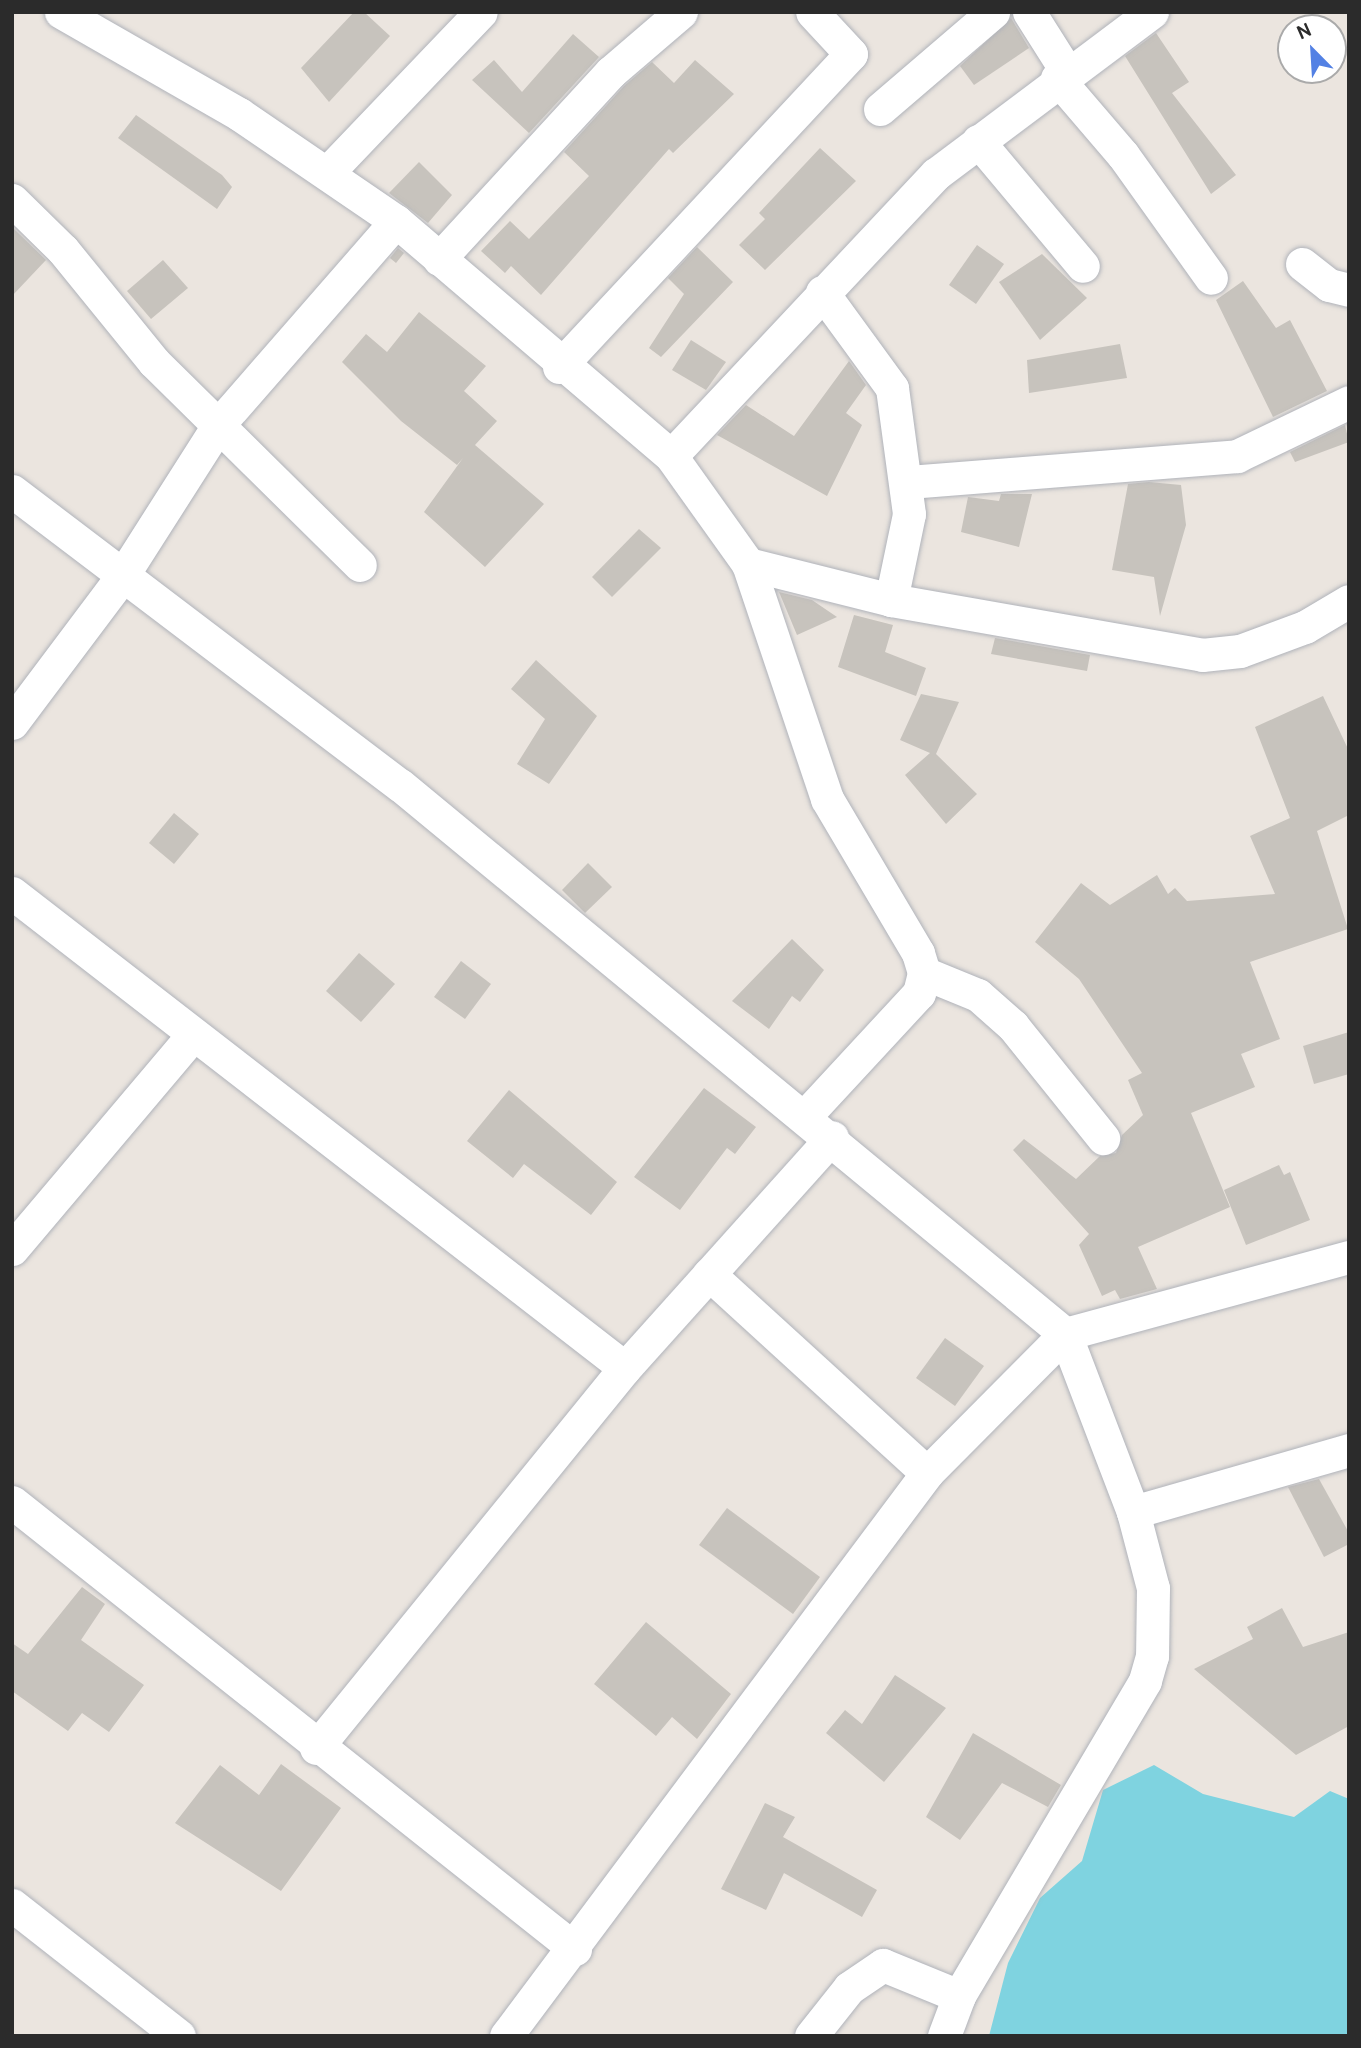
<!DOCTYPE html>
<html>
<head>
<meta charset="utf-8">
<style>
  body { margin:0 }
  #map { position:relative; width:1361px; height:2048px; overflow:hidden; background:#ebe5df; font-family:Cabin,sans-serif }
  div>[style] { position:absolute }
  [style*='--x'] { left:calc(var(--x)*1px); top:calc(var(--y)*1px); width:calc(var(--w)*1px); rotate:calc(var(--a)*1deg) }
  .water>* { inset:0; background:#7fd3e0 }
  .building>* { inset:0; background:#c7c3bd }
  .roads { filter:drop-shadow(0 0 2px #b0b3ba) drop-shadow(0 0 2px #b0b3ba) }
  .street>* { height:33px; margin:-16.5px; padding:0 16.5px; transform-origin:16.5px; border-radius:16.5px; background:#fff }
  span { translate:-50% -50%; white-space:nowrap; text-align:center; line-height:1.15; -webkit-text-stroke:7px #fff; paint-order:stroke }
  .frame { position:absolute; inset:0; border:14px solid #2b2b2b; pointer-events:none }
  .north { position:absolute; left:1277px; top:14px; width:70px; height:70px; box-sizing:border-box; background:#fff; border:2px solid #aaa; border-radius:50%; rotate:336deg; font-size:19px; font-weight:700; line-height:28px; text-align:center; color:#2b2b2b }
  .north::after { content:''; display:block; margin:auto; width:24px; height:32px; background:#5381e4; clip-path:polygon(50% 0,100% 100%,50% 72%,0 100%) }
</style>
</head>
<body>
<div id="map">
  <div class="water">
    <i style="clip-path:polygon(1154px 1765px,1203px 1794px,1294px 1817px,1330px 1791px,1349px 1799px,1349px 2036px,989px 2036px,1008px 1963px,1040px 1898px,1082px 1861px,1103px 1790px)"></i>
  </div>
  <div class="building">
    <i style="clip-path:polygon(354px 12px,364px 12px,390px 36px,329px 102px,301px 68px)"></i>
    <i style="clip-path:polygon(1011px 18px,1029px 48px,974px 85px,960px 66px)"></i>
    <i style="clip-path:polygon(1156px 33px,1189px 82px,1172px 93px,1236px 175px,1211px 194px,1125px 56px)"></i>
    <i style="clip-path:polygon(573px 34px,599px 57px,529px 133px,472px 80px,494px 60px,522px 92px)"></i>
    <i style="clip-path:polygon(695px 60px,734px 94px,673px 153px,669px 149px,541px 295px,511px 266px,505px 273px,481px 251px,510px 221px,529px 239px,589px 176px,564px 152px,624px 86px,652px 62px,674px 83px)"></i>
    <i style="clip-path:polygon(136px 115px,222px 175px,232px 187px,217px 209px,118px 138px)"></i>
    <i style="clip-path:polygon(820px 148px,856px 181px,765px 270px,739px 245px,765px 219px,759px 213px)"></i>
    <i style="clip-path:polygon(419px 162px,452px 195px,428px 223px,389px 193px)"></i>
    <i style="clip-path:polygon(12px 227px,46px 260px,12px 296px)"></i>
    <i style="clip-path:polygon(977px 245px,1004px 264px,976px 304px,949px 285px)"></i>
    <i style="clip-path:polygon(697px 247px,733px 282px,661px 357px,649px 348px,684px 294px,668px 278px)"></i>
    <i style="clip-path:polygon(398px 248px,404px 253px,396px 263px,390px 258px)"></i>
    <i style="clip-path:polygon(1042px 254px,1087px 298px,1040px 340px,999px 282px)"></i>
    <i style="clip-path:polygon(163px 260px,188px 288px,151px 319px,127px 291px)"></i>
    <i style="clip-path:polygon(1243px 281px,1276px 328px,1290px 320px,1327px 391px,1273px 417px,1216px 300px)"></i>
    <i style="clip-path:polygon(419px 312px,486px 366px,464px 391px,497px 421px,475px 445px,544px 504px,485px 567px,424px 512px,463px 458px,457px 465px,401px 421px,342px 362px,366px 334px,387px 352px)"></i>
    <i style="clip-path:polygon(691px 340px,726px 362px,706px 390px,672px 370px)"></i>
    <i style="clip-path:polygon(1120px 344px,1127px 378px,1029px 393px,1027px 360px)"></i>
    <i style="clip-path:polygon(849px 361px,866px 385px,846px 413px,862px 425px,827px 496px,717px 435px,746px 405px,794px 436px)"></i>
    <i style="clip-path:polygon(1345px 425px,1349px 442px,1295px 462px,1290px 452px)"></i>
    <i style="clip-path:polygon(1149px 482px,1181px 485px,1186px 525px,1160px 616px,1154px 577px,1112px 570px,1128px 484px)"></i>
    <i style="clip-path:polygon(1001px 494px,1032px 494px,1019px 547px,961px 532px,968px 497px,999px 501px)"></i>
    <i style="clip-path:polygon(639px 529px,661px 548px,612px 597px,592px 577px)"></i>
    <i style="clip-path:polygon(779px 592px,812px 600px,837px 617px,797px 635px)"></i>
    <i style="clip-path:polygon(854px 615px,893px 625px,885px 652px,926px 668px,916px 696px,838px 667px)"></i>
    <i style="clip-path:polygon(995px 638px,1090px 655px,1087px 671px,991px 654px)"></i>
    <i style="clip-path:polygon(536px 660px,597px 716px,549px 784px,517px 764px,545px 719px,511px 689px)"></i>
    <i style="clip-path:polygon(921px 694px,959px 702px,936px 754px,977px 794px,946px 824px,905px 775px,930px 753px,900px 740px)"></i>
    <i style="clip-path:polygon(1323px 696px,1349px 751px,1349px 815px,1317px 831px,1348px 929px,1250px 962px,1280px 1039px,1241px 1054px,1255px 1087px,1191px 1113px,1230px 1207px,1138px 1247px,1157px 1289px,1120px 1299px,1115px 1290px,1102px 1296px,1079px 1245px,1089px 1234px,1013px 1150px,1024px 1139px,1076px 1179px,1100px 1156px,1116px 1153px,1122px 1135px,1143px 1115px,1128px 1080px,1142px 1073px,1079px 979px,1035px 942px,1081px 883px,1110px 905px,1157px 875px,1168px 894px,1175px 888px,1187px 901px,1275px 894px,1250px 836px,1290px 818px,1255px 727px)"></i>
    <i style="clip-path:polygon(174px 813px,199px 834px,174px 864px,149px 843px)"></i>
    <i style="clip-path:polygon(588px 863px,612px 887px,585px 913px,562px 890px)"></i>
    <i style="clip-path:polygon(792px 939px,824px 970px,800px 1002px,792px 996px,769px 1029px,732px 1001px)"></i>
    <i style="clip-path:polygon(359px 953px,395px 984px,361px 1022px,326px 991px)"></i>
    <i style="clip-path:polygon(461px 961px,491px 984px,465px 1019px,434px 997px)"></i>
    <i style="clip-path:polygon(1349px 1032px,1349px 1074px,1314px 1084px,1303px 1046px)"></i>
    <i style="clip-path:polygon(704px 1088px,756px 1127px,735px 1154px,727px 1148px,680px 1210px,634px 1177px)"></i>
    <i style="clip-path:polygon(509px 1090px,617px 1182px,591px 1215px,524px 1164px,513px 1178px,467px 1141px)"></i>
    <i style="clip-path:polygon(1279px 1165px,1284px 1175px,1290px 1172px,1310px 1220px,1246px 1245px,1224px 1190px)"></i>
    <i style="clip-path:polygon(945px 1338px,984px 1366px,955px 1406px,916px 1378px)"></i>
    <i style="clip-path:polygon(1319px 1479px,1349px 1533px,1349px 1544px,1324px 1557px,1288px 1487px)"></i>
    <i style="clip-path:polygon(727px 1508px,820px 1577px,793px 1614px,699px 1545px)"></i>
    <i style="clip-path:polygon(82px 1587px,105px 1604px,81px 1640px,144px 1685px,109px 1732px,82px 1713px,68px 1731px,12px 1691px,12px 1643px,28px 1654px)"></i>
    <i style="clip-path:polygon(1282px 1608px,1303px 1647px,1349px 1632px,1349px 1726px,1296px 1755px,1194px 1669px,1253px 1639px,1247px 1627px)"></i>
    <i style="clip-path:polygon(646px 1622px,731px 1694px,697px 1739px,672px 1717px,656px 1736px,594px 1684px)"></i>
    <i style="clip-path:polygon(895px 1675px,946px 1708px,884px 1782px,826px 1733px,845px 1710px,862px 1724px)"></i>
    <i style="clip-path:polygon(973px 1733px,1061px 1785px,1048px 1807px,1002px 1783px,960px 1840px,926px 1817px)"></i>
    <i style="clip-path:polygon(281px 1764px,341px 1808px,281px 1891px,175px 1823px,220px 1765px,259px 1795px)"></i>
    <i style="clip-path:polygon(765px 1803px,795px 1817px,783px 1837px,877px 1890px,862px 1917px,784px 1873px,766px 1910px,721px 1889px)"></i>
  </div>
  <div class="roads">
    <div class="street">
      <i style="--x:61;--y:12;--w:205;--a:29.8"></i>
      <i style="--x:239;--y:114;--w:190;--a:34.3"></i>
      <i style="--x:396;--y:221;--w:362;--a:40.5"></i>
      <i style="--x:671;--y:456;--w:133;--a:54.5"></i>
      <i style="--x:748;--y:564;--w:248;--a:71.4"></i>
      <i style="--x:827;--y:799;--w:179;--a:59.4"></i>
      <i style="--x:918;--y:953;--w:21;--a:73"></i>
      <i style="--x:924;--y:973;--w:21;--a:104"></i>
      <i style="--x:919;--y:993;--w:169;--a:132.8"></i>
      <i style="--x:1029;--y:12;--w:71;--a:57.7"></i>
      <i style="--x:1057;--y:78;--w:101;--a:49.4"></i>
      <i style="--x:1123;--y:155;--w:151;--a:54.4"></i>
      <i style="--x:880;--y:109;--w:149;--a:-40.6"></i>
      <i style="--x:978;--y:141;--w:163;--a:50"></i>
      <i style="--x:328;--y:172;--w:221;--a:-46.3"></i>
      <i style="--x:12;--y:200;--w:71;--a:44.4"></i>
      <i style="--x:63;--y:250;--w:144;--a:50.9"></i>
      <i style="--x:154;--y:362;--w:289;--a:44.6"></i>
      <i style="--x:439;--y:259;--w:254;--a:-47.4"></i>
      <i style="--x:611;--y:72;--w:92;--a:-40.6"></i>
      <i style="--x:1302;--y:264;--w:34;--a:38"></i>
      <i style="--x:1329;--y:285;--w:21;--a:14"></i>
      <i style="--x:822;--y:292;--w:119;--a:53.9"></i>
      <i style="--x:892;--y:388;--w:127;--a:82.3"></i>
      <i style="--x:909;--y:514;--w:88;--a:101.8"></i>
      <i style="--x:559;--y:367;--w:428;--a:-47"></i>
      <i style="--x:851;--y:54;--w:57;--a:-132.9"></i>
      <i style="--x:671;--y:456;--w:387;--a:-46.8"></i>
      <i style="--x:936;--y:174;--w:270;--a:-36.9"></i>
      <i style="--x:909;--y:482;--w:329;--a:-4.5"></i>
      <i style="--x:1237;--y:456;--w:124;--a:-25.7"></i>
      <i style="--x:12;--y:491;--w:487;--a:37.2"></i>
      <i style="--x:400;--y:785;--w:862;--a:39.54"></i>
      <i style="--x:1065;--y:1334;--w:191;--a:69.1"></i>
      <i style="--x:1133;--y:1512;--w:79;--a:75.3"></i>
      <i style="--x:1153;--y:1588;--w:68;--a:90.8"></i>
      <i style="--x:1152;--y:1656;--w:26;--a:106"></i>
      <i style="--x:1145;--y:1681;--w:366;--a:120.6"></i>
      <i style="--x:959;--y:1996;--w:43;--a:110.6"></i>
      <i style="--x:748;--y:564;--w:147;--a:14.1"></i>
      <i style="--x:891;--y:600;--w:316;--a:10"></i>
      <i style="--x:1202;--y:655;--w:38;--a:-6"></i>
      <i style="--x:1240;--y:651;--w:69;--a:-20.3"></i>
      <i style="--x:1305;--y:627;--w:51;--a:-30.6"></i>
      <i style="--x:12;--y:723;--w:181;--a:-53.1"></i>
      <i style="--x:121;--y:578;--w:183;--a:-57.5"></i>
      <i style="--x:219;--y:424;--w:269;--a:-48.9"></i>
      <i style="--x:12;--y:893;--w:775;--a:37.77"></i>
      <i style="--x:924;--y:973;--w:58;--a:22.2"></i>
      <i style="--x:978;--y:995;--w:47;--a:41.5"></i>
      <i style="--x:1013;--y:1026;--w:144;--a:51.2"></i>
      <i style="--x:12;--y:1249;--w:279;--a:-49.8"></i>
      <i style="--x:709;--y:1274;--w:295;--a:42.4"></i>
      <i style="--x:12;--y:1502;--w:719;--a:38.45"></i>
      <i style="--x:1133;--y:1512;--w:225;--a:-16"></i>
      <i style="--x:316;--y:1748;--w:490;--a:-50.9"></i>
      <i style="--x:625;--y:1368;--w:310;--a:-48.1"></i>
      <i style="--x:12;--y:1905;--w:212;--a:38.1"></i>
      <i style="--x:506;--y:2036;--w:703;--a:-53.21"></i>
      <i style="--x:927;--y:1473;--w:196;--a:-45.2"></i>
      <i style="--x:1065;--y:1334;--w:294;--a:-15.2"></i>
      <i style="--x:811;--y:2036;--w:61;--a:-51.6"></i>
      <i style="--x:849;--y:1988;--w:41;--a:-34.1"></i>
      <i style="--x:883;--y:1965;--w:82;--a:22.2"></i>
    </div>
  </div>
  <div class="frame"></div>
  <div class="north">N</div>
</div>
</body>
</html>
